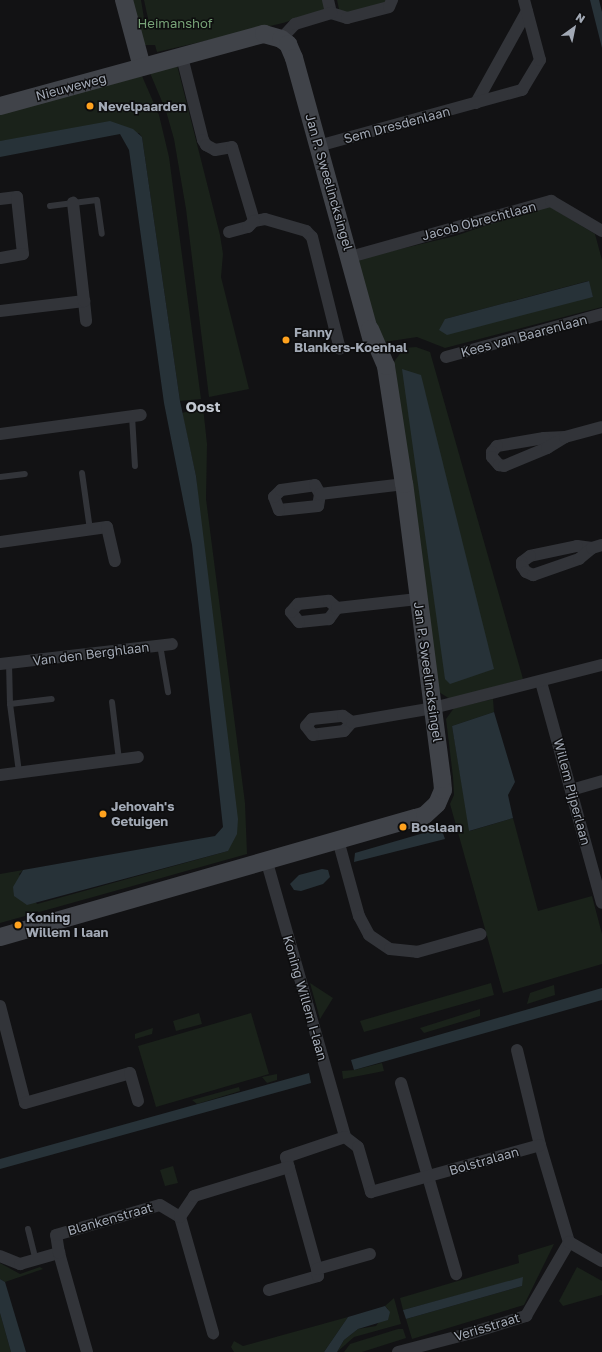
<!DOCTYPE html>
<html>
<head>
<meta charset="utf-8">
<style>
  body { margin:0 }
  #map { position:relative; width:602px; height:1352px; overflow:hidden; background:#121214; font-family:"Golos Text",sans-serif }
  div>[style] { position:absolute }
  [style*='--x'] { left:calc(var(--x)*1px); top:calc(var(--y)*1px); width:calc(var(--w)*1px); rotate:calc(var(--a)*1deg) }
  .green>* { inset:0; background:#1a221a }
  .water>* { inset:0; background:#273238 }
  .lane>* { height:6px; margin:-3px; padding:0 3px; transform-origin:3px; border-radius:3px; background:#323439 }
  .street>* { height:12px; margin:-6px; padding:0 6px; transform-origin:6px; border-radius:6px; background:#323439 }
  .secondary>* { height:18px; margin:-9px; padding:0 9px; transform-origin:9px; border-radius:9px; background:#404349 }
  .dots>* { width:11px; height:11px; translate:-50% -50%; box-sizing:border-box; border:2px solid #0d0d0e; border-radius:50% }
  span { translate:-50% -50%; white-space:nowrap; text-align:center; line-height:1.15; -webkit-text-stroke:3px #0d0d0e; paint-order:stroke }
  .park-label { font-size:13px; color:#77a277 }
  .street-label { font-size:13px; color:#a2a9b5 }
  .poi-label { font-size:13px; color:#a2a9b5; font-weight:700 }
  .left { translate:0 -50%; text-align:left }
  .quarter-label { font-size:15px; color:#c3c8d1; font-weight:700 }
  .north { position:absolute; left:554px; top:8px; width:40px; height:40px; -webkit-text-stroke:3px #0d0d0e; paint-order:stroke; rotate:33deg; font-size:11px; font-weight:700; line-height:16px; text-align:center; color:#a2a9b5 }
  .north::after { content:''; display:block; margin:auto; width:14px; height:18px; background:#a2a9b5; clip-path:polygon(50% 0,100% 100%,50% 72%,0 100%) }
</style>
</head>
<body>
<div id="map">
  <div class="green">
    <i style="clip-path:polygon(131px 0,141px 0,145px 24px,149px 23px,144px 0,323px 0,325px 9px,283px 23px,157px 52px,155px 45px,144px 45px)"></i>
    <i style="clip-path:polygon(337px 0,390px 0,387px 4px,340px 14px)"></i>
    <i style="clip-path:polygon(176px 61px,220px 235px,223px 254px,221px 277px,249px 389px,209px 397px,186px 209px,174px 139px,166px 111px,150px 73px)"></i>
    <i style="clip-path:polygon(142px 76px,159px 115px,169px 157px,201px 399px,180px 401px,142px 137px,139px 133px,0 141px,0 114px)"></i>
    <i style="clip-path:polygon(evenodd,547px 205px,595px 234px,602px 260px,602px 307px,445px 348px,417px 337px,378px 343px,354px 260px,455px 236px,547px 205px,588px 281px,593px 297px,445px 319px,588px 281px)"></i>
    <i style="clip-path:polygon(416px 347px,430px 352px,523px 679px,450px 699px,434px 689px,391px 366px,404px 348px)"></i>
    <i style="clip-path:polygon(203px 407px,207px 444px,206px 499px,245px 803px,247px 854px,0 923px,0 874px,23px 870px,19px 874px,37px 904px,228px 851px,196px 476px,182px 413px)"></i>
    <i style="clip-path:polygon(493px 699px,494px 712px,452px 726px,470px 831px,513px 818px,538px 911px,592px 896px,602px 934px,602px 964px,503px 993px,450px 804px,454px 795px,453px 777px,446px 719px,454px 708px)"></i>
    <i style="clip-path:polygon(310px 983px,333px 998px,320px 1019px)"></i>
    <i style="clip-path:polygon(491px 983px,494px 995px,364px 1032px,360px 1021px)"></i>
    <i style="clip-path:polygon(554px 985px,555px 995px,527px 1004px,530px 993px)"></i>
    <i style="clip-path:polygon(480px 1009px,480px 1016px,424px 1033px,420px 1028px)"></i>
    <i style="clip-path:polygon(199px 1013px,202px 1024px,176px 1031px,173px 1021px)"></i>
    <i style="clip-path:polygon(251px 1013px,269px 1074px,156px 1107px,138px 1046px)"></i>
    <i style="clip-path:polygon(153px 1028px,152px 1034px,135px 1039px,135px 1034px)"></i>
    <i style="clip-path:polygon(382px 1063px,384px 1071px,343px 1079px,342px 1071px,354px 1070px)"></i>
    <i style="clip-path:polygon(277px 1074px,277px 1080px,267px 1083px,262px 1077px)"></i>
    <i style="clip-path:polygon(239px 1087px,240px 1091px,197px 1104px,192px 1100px)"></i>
    <i style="clip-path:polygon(173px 1166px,178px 1183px,165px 1186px,160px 1170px)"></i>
    <i style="clip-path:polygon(554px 1244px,524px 1305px,412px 1339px,406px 1319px,522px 1286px,522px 1278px,403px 1310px,400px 1298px,519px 1263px,518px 1255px)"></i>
    <i style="clip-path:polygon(0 1263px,20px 1274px,40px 1267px,43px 1269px,5px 1282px,0 1279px)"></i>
    <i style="clip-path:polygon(577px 1267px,602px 1281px,602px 1295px,563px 1306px,559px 1301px)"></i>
    <i style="clip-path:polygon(394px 1298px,401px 1324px,354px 1337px,337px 1352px,344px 1340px,358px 1329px,376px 1326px,388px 1309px,385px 1306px)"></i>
    <i style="clip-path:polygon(0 1313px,11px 1352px,0 1352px)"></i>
    <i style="clip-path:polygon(348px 1317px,324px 1352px,234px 1352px,231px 1347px,234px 1341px,243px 1346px)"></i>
    <i style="clip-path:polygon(398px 1329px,403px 1329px,406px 1338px,362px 1352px,344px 1352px,350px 1344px)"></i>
  </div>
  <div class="water">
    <i style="clip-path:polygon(590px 0,599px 0,602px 12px,602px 48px)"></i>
    <i style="clip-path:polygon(110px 121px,133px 129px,142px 137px,180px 401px,196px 476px,238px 819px,237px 834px,228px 851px,27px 905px,14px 896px,13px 887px,23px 870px,215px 836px,223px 827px,192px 545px,164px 403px,129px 150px,120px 134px,0 157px,0 141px)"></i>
    <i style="clip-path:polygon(589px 281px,593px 297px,447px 335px,439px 330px,445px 319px)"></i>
    <i style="clip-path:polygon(402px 369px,421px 375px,494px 669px,450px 684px,445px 679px)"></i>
    <i style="clip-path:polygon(494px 712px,515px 782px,508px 795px,513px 818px,469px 831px,452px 726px)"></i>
    <i style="clip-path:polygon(441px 828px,445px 839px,354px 862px,355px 853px)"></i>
    <i style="clip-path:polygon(322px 869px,328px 870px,330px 877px,323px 884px,301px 891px,294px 890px,290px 884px,299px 875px)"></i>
    <i style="clip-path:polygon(602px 988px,602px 1000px,354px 1070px,351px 1060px)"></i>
    <i style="clip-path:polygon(309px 1073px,311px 1083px,0 1169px,0 1159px)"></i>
    <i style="clip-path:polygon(523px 1277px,522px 1286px,406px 1319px,403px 1310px)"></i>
    <i style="clip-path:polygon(0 1279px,5px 1282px,26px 1352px,11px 1352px,0 1313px)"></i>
    <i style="clip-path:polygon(385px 1306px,390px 1312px,388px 1320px,358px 1329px,344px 1340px,337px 1352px,324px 1352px,348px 1317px)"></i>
  </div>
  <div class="lane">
    <i style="--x:50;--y:206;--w:47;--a:-7.3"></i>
    <i style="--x:97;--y:200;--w:34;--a:82"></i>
    <i style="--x:132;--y:416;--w:50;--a:86.6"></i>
    <i style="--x:82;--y:473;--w:58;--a:82"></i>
    <i style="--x:0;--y:477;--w:25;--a:-7"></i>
    <i style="--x:160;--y:645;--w:48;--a:80.3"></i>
    <i style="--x:9;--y:663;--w:41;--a:88.6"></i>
    <i style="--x:10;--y:704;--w:69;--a:82.5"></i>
    <i style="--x:112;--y:702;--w:58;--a:83.1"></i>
    <i style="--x:10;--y:704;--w:42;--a:-6.8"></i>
    <i style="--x:28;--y:1229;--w:32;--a:76"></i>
  </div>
  <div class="street">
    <i style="--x:328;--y:0;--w:13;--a:77"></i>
    <i style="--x:331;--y:13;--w:17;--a:17"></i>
    <i style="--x:347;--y:18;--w:43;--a:-14.7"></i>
    <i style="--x:389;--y:7;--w:8;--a:-67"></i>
    <i style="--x:281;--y:39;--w:21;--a:-47"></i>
    <i style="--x:295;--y:24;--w:38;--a:-17"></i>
    <i style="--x:182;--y:57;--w:86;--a:75.8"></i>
    <i style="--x:203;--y:140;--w:6;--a:59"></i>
    <i style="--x:206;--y:145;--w:10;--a:29"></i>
    <i style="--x:215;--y:150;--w:17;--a:-10"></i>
    <i style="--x:232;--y:147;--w:77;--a:73.4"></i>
    <i style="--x:254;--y:221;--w:11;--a:-10"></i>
    <i style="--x:265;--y:219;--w:43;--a:16.3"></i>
    <i style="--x:306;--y:231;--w:8;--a:45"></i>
    <i style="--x:312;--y:237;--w:115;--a:76"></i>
    <i style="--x:476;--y:103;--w:105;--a:-61"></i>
    <i style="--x:318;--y:146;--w:212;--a:-15.4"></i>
    <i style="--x:522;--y:90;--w:35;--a:-59"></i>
    <i style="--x:540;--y:60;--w:62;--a:-104.9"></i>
    <i style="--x:0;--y:199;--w:17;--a:-7"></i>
    <i style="--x:17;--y:197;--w:57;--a:84"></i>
    <i style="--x:23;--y:254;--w:23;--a:170"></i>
    <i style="--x:229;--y:232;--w:20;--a:-15"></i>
    <i style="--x:248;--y:227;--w:8;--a:-45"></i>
    <i style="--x:350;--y:257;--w:209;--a:-15.6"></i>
    <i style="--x:551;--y:201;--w:59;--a:30.5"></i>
    <i style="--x:84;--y:301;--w:20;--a:84"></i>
    <i style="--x:0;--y:311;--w:85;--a:-6.8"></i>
    <i style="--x:84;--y:301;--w:99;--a:-96.4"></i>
    <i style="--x:446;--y:357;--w:162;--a:-15.4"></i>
    <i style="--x:0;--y:434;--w:142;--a:-7.7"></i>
    <i style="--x:565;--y:437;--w:21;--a:177"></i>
    <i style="--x:544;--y:438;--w:48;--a:170.3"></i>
    <i style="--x:497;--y:446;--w:8;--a:130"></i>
    <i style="--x:492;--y:452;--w:5;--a:90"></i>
    <i style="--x:492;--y:457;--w:11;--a:49"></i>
    <i style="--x:499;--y:465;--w:5;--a:11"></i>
    <i style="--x:504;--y:466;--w:47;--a:-22.7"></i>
    <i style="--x:547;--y:448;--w:21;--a:-31"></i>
    <i style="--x:565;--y:437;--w:38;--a:-15"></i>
    <i style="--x:320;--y:494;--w:12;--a:99"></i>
    <i style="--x:318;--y:506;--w:39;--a:174"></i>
    <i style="--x:279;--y:510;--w:14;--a:-111"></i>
    <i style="--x:274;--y:497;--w:10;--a:-45"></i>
    <i style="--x:281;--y:490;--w:34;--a:-8"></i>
    <i style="--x:315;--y:485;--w:10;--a:61"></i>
    <i style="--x:320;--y:494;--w:85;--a:-6.8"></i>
    <i style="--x:0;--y:542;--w:108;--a:-8"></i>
    <i style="--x:107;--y:527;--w:35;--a:77"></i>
    <i style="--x:592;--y:548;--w:15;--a:-172"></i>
    <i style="--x:577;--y:546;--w:48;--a:168"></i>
    <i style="--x:530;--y:556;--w:10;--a:143"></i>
    <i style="--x:522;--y:562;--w:4;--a:90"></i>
    <i style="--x:522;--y:566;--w:7;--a:56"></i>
    <i style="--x:526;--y:572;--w:8;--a:23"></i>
    <i style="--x:533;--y:575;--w:49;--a:-19.2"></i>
    <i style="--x:579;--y:559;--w:17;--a:-40"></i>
    <i style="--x:592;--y:548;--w:10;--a:-17"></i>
    <i style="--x:337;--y:608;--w:14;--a:126"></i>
    <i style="--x:329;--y:619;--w:30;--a:174"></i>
    <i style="--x:299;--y:622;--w:13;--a:-129"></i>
    <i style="--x:291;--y:612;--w:11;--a:-49"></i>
    <i style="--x:298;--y:604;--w:31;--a:-6"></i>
    <i style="--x:329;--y:601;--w:11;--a:41"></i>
    <i style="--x:337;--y:608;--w:81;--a:-6.4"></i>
    <i style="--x:0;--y:664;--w:173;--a:-6.6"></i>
    <i style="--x:541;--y:682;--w:229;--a:74.6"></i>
    <i style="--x:352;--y:722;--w:12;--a:132"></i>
    <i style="--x:344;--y:731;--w:31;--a:173"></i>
    <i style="--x:313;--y:735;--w:11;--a:-128"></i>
    <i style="--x:306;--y:726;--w:9;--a:-49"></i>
    <i style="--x:312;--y:719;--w:31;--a:-6"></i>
    <i style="--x:343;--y:716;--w:11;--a:34"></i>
    <i style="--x:352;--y:722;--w:82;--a:-9.8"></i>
    <i style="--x:433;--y:708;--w:174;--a:-14.3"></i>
    <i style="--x:0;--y:775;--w:139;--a:-7.4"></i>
    <i style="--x:571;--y:790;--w:32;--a:-16"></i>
    <i style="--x:338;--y:840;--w:79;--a:74.6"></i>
    <i style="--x:359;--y:916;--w:21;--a:62"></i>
    <i style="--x:369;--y:935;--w:25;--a:34"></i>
    <i style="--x:390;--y:949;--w:27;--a:6"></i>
    <i style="--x:417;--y:952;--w:66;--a:-15.7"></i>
    <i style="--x:266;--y:859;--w:289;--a:74.1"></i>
    <i style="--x:0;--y:1006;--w:100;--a:75.5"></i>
    <i style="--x:25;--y:1103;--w:109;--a:-15.9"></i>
    <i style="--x:130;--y:1073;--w:29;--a:74"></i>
    <i style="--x:517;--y:1050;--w:98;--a:76.4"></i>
    <i style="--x:540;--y:1145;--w:101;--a:73.4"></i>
    <i style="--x:401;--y:1083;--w:199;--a:73.9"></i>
    <i style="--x:345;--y:1137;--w:16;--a:38"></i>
    <i style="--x:358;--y:1147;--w:47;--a:73.9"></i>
    <i style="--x:371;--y:1192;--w:175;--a:-15.5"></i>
    <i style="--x:180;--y:1217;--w:121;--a:74.1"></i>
    <i style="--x:0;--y:1256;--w:22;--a:22"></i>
    <i style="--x:20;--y:1264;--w:41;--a:-15.8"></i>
    <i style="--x:317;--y:1269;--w:116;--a:-105.5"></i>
    <i style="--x:286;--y:1157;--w:62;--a:-18.7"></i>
    <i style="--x:269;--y:1290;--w:51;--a:-15.9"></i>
    <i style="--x:318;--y:1276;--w:7;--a:-98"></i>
    <i style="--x:317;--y:1269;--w:55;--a:-15.8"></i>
    <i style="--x:87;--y:1352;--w:103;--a:-105.8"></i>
    <i style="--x:59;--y:1253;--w:18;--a:-99"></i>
    <i style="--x:56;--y:1235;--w:108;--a:-16.1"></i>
    <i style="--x:160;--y:1205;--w:23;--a:31"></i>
    <i style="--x:180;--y:1217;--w:25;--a:-56"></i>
    <i style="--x:194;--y:1196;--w:99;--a:-17"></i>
    <i style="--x:398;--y:1352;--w:75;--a:-14.6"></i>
    <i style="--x:471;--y:1333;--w:58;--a:-17.2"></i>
    <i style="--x:526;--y:1316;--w:86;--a:-59.8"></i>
    <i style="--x:569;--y:1242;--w:38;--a:30"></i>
  </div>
  <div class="secondary">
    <i style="--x:124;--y:0;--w:69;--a:75"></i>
    <i style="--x:0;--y:106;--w:274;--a:-15.3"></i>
    <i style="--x:264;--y:34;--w:18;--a:16"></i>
    <i style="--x:281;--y:39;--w:9;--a:36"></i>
    <i style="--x:288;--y:44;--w:15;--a:67"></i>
    <i style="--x:294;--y:58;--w:294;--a:74.6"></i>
    <i style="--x:0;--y:937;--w:433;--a:-16"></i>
    <i style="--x:416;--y:818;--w:9;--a:-18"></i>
    <i style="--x:425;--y:815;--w:16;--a:-43"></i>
    <i style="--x:437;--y:804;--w:15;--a:-67"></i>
    <i style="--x:443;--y:790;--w:11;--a:-95"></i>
    <i style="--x:442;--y:779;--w:297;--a:-97.3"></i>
    <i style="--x:404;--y:484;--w:119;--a:-98.7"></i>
    <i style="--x:386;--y:366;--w:40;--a:-113.4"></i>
  </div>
  <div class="dots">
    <i style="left:90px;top:106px;background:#ffa21e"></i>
    <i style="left:286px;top:340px;background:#ffa21e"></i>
    <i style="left:103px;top:814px;background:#ffa21e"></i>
    <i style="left:403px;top:827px;background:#ffa21e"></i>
    <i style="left:18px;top:925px;background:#ffa21e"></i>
  </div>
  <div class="park-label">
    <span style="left:175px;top:23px">Heimanshof</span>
  </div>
  <div class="street-label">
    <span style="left:71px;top:87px;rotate:-15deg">Nieuweweg</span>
    <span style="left:397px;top:125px;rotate:-15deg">Sem Dresdenlaan</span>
    <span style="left:329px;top:182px;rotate:74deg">Jan P. Sweelincksingel</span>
    <span style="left:479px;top:221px;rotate:-15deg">Jacob Obrechtlaan</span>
    <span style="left:524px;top:336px;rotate:-15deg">Kees van Baarenlaan</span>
    <span style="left:91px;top:654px;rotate:-7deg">Van den Berghlaan</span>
    <span style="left:428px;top:672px;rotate:82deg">Jan P. Sweelincksingel</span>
    <span style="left:572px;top:792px;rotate:75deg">Willem Pijperlaan</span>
    <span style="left:305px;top:998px;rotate:74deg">Koning Willem I-laan</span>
    <span style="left:484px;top:1161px;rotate:-16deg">Bolstralaan</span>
    <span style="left:110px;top:1219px;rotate:-16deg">Blankenstraat</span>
    <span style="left:487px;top:1327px;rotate:-17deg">Verisstraat</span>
  </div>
  <div class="poi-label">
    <span class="left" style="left:98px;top:106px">Nevelpaarden</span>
    <span class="left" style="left:294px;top:340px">Fanny<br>Blankers-Koenhal</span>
    <span class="left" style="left:111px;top:814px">Jehovah's<br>Getuigen</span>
    <span class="left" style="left:411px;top:827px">Boslaan</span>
    <span class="left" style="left:26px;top:925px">Koning<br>Willem I laan</span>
  </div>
  <div class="quarter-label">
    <span style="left:203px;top:407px">Oost</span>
  </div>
  <div class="north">N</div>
</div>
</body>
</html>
